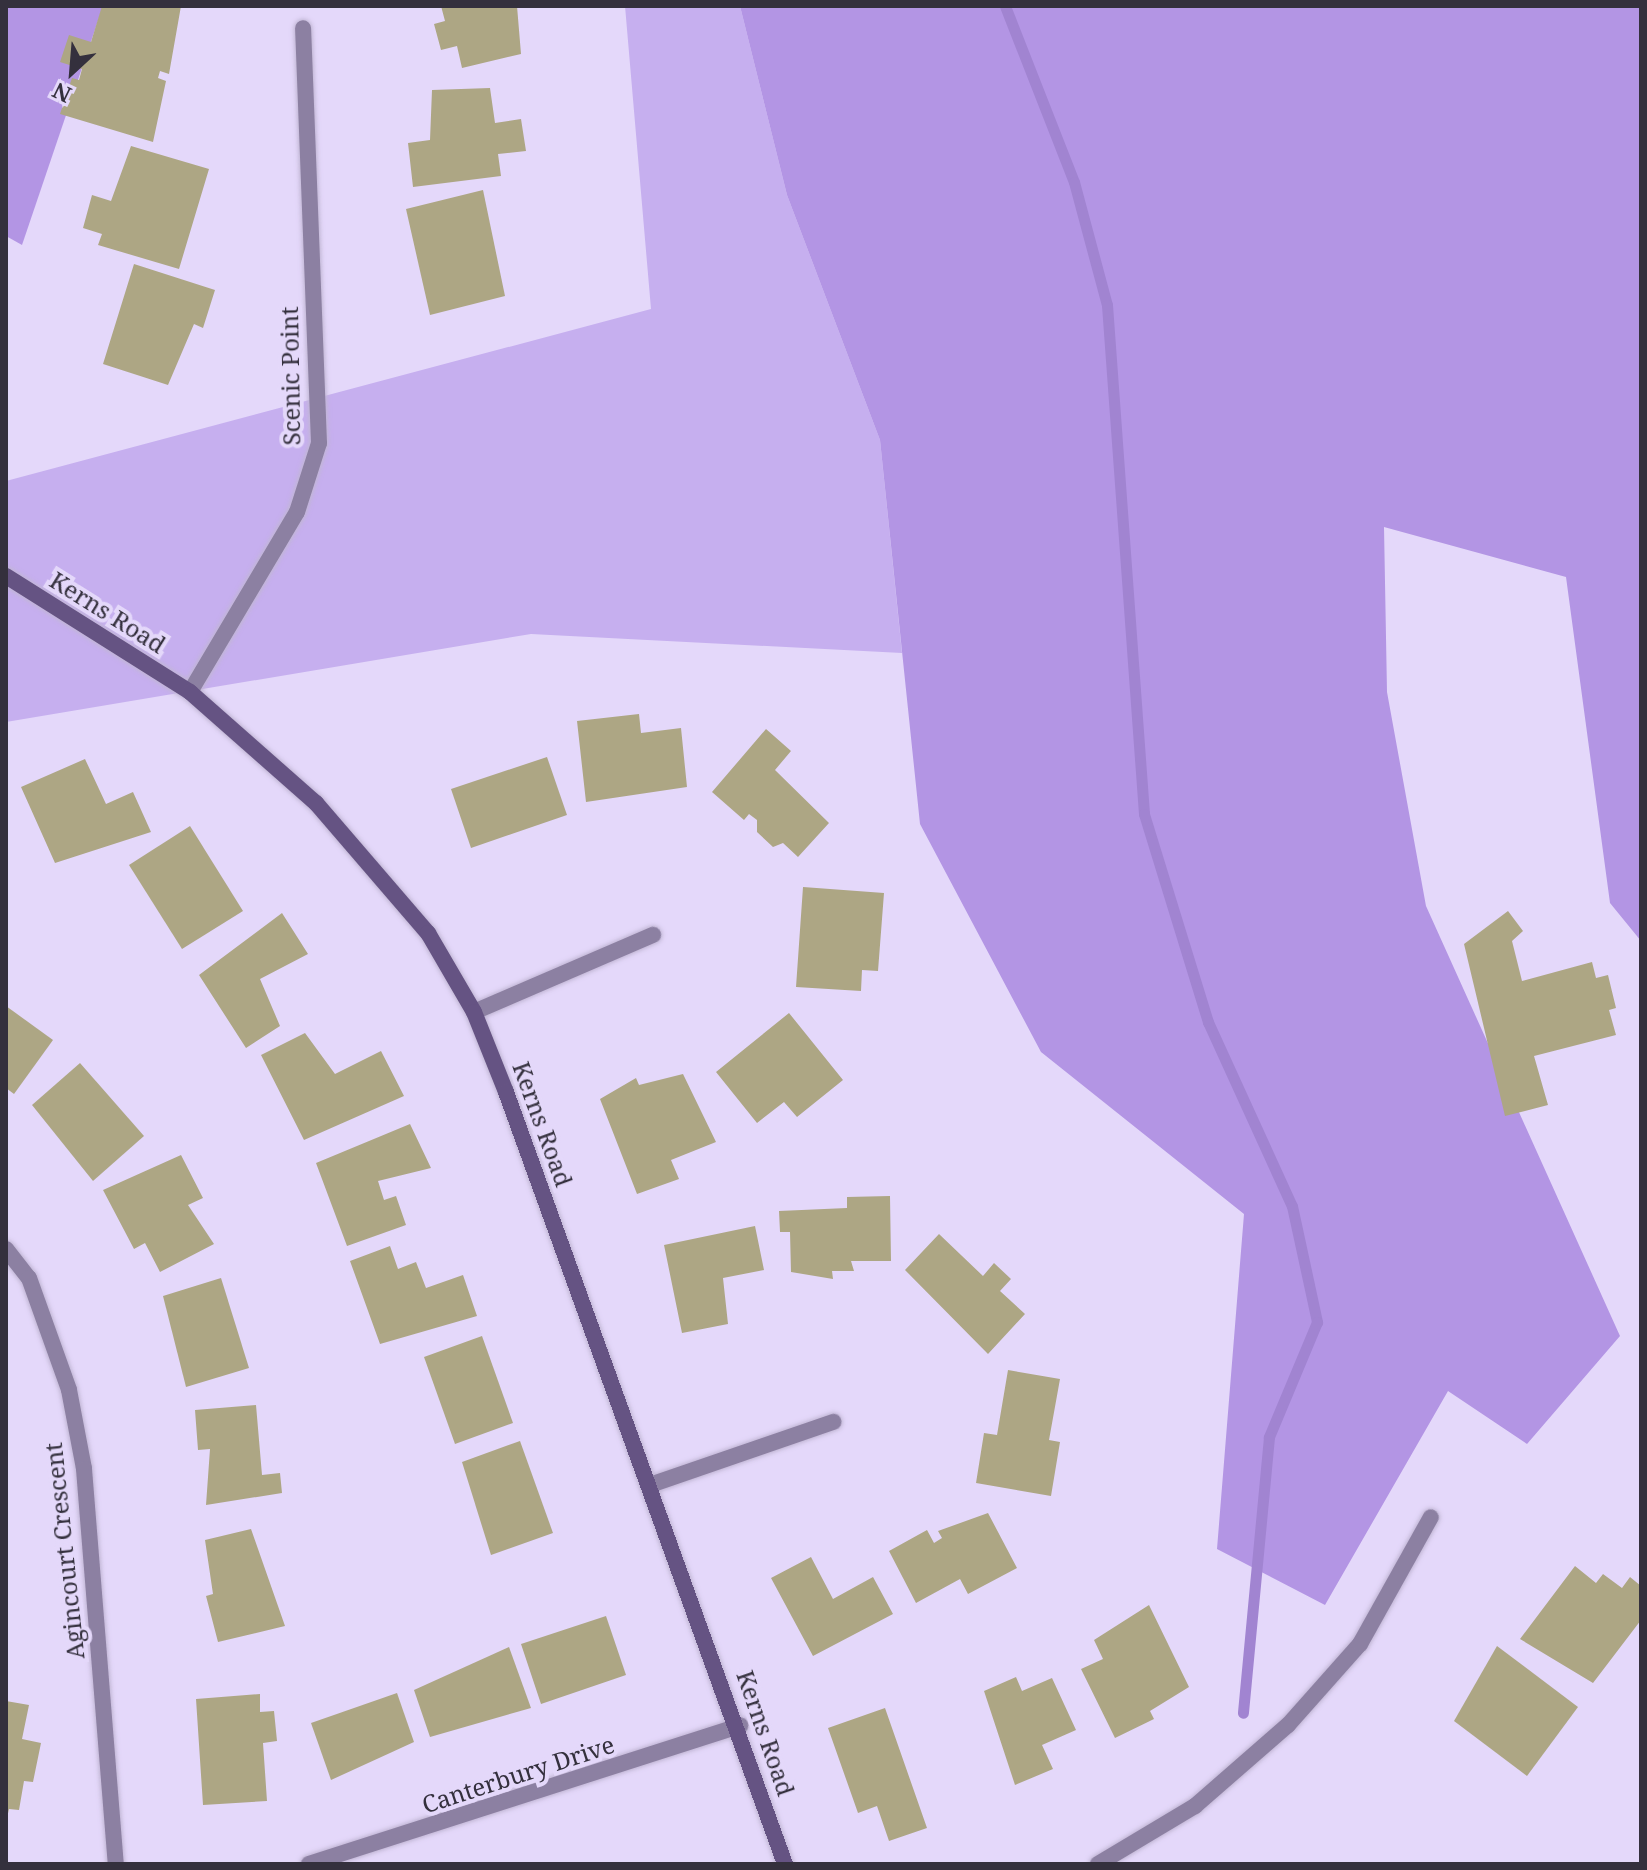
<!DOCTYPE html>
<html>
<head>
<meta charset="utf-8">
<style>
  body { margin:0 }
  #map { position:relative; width:1647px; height:1870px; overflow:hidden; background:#e4d8fa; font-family:"Noto Serif",serif }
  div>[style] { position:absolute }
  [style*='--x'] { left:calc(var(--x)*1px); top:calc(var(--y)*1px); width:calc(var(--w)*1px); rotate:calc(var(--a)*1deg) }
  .green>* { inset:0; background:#c6afef }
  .forest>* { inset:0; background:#b395e4 }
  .stream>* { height:11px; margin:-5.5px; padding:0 5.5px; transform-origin:5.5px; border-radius:5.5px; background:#a184d1 }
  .building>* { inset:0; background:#ada684 }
  .roads { filter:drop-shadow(0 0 2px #c1b6d4) drop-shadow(0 0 2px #c1b6d4) }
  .street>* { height:16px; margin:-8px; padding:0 8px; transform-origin:8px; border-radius:8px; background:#8c80a2 }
  .secondary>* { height:16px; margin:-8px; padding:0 8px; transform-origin:8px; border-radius:8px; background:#655383 }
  span { translate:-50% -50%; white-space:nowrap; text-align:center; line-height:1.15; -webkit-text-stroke:8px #e4d8fa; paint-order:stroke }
  .street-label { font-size:24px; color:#34303d }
  .frame { position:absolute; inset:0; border:8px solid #34303d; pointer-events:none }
  .north { position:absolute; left:32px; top:32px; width:80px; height:80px; -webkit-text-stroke:6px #e4d8fa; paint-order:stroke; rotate:206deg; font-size:22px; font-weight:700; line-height:32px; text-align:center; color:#34303d }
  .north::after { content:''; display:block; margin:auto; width:28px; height:36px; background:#34303d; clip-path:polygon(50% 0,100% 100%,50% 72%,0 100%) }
</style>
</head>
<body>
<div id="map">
  <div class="green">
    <i style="clip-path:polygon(625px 6px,740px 6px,787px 195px,880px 440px,902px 653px,531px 634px,6px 722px,6px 481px,651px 309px)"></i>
  </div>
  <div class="forest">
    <i style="clip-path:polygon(6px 6px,103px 6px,22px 245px,6px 236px)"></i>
    <i style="clip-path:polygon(740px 6px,1641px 6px,1641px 941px,1610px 903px,1566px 577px,1384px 527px,1387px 692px,1426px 906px,1620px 1336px,1527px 1444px,1448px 1391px,1325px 1605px,1217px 1549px,1244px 1214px,1041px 1052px,920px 824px,880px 440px,787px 195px)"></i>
  </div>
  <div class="stream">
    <i style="--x:1005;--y:6;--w:189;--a:68.6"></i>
    <i style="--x:1074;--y:182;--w:127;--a:75"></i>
    <i style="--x:1107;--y:305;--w:510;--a:85.84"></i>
    <i style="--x:1144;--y:814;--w:218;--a:72.9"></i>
    <i style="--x:1208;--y:1022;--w:202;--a:65.5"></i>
    <i style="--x:1292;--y:1206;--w:119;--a:77.8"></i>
    <i style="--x:1317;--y:1322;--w:125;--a:112.7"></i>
    <i style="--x:1269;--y:1437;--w:277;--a:95.4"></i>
  </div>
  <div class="building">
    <i style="clip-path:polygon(102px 6px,181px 6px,169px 74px,160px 71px,158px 78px,166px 81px,153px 142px,60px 114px,72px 78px,79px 80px,82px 69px,60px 62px,69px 35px,91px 42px)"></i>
    <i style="clip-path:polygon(441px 6px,517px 6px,521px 54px,462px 68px,457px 46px,441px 50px,434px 24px,445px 21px)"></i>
    <i style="clip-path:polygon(490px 88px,495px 123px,521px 119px,526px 151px,498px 154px,501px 176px,413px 187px,408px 143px,430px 140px,432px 90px)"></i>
    <i style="clip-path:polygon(131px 146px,209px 169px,179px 269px,98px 245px,102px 234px,83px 228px,92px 195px,111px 201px)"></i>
    <i style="clip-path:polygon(483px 190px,505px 296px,430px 315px,406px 209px)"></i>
    <i style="clip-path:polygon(134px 264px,215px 290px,203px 328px,194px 324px,168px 385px,103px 364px)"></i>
    <i style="clip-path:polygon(639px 714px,641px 733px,681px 728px,687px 787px,586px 802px,577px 721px)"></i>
    <i style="clip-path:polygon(766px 729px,791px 751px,775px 770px,829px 823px,798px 857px,783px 843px,773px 847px,757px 832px,757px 820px,749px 814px,744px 820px,712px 792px)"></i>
    <i style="clip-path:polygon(547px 757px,567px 815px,471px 848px,451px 789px)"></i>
    <i style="clip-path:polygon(85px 759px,106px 804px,133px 792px,151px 832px,55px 863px,21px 787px)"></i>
    <i style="clip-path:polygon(190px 826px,243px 911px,182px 949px,129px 865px)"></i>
    <i style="clip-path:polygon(803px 887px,884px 893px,878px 971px,862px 970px,861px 991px,796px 987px)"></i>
    <i style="clip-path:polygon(1508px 911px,1523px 931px,1512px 941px,1522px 981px,1592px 962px,1596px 978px,1608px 975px,1616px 1008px,1609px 1010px,1616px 1035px,1534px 1056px,1548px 1105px,1505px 1116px,1464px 944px)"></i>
    <i style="clip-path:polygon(282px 913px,308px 954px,260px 979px,280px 1026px,246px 1048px,199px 975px)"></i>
    <i style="clip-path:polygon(6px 1006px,53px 1040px,14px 1094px,6px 1088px)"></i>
    <i style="clip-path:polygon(789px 1013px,843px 1080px,797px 1117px,784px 1102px,757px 1123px,716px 1072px)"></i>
    <i style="clip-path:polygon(305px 1033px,335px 1074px,381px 1051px,404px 1096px,304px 1140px,261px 1055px)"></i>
    <i style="clip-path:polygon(80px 1063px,144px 1136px,93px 1181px,32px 1105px)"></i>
    <i style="clip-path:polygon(683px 1074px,716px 1142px,671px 1160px,679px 1179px,637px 1194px,600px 1099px,636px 1078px,639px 1085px)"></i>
    <i style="clip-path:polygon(410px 1124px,431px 1168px,378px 1181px,384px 1200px,396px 1196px,406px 1225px,347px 1246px,316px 1163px)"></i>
    <i style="clip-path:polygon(181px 1155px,203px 1198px,188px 1205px,214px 1244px,160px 1272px,145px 1243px,134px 1249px,103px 1190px)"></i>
    <i style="clip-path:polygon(890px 1196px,891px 1261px,851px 1261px,854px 1271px,832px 1271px,833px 1279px,791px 1272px,790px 1232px,780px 1232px,779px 1211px,847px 1208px,847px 1197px)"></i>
    <i style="clip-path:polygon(755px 1226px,764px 1270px,723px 1278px,728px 1324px,682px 1333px,664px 1245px)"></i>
    <i style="clip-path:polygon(939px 1234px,983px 1276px,994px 1263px,1011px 1279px,1000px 1291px,1025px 1314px,988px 1354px,905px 1270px)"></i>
    <i style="clip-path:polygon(390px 1246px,398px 1269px,416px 1262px,426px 1288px,463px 1275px,477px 1316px,380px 1344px,350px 1261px)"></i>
    <i style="clip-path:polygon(221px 1278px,249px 1368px,186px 1387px,163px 1296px)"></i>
    <i style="clip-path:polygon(482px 1336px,513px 1423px,455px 1444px,424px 1357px)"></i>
    <i style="clip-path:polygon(1008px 1370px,1060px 1379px,1049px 1440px,1060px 1442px,1051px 1496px,976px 1483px,984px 1433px,997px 1435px)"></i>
    <i style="clip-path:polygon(256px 1405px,262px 1475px,280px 1473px,282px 1493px,206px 1505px,210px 1449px,198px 1450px,195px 1410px)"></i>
    <i style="clip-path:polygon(520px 1441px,553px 1533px,491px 1555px,462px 1462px)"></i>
    <i style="clip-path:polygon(988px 1513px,1017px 1568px,968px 1594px,960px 1579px,916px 1603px,889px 1551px,927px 1530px,934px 1543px,942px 1538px,938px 1531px)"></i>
    <i style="clip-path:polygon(251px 1529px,285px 1626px,218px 1642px,206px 1596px,213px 1594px,205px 1540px)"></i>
    <i style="clip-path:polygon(811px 1557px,833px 1599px,873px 1577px,893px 1614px,813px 1656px,771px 1578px)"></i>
    <i style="clip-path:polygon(1575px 1566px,1596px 1583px,1603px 1574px,1622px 1588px,1630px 1577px,1641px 1586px,1641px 1620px,1593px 1683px,1520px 1639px)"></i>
    <i style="clip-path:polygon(1149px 1605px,1189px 1687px,1150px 1711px,1154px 1719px,1115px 1738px,1081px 1669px,1103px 1659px,1094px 1640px)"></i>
    <i style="clip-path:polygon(606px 1616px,626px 1675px,541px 1704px,521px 1644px)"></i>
    <i style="clip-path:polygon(1497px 1646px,1578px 1707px,1527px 1776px,1454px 1721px)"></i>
    <i style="clip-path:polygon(509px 1647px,531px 1708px,430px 1737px,414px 1690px)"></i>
    <i style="clip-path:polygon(1016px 1677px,1022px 1691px,1052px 1678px,1076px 1730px,1042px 1745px,1053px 1769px,1015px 1785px,984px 1691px)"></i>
    <i style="clip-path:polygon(397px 1693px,414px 1742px,331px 1780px,311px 1723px)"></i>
    <i style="clip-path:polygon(260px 1694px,260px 1712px,274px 1711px,277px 1741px,263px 1743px,267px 1801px,203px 1805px,196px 1699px)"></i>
    <i style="clip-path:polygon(6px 1701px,29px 1705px,22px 1739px,41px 1743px,33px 1782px,24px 1781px,19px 1810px,9px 1809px,7px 1818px)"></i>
    <i style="clip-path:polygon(885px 1708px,927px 1828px,889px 1841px,877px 1806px,858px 1813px,828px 1728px)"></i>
  </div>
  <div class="roads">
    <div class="street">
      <i style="--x:190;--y:692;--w:209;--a:-59.3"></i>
      <i style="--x:297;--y:512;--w:72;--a:-72.3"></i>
      <i style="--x:319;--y:443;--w:415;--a:-92.2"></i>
      <i style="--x:474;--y:1012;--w:195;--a:-23.3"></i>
      <i style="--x:6;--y:1249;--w:37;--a:52"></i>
      <i style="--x:29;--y:1278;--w:119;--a:70.3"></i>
      <i style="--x:69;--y:1390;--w:80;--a:79.2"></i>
      <i style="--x:84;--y:1469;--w:396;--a:85.4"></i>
      <i style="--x:650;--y:1485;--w:194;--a:-19"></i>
      <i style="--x:309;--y:1864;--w:453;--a:-17.8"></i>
      <i style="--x:1098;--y:1864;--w:113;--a:-30.9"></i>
      <i style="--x:1195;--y:1806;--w:123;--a:-41.1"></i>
      <i style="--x:1288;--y:1725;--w:108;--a:-48.4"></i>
      <i style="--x:1360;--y:1644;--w:145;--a:-60.8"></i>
    </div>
    <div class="secondary">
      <i style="--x:6;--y:576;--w:218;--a:32.2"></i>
      <i style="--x:190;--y:692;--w:168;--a:41.4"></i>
      <i style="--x:316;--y:803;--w:172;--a:49.3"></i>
      <i style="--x:428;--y:933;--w:91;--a:59.8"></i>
      <i style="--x:474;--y:1012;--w:86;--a:68.2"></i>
      <i style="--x:506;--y:1092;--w:821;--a:70.13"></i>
    </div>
  </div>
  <div class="street-label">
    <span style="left:290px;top:376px;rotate:-91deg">Scenic Point</span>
    <span style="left:108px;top:612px;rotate:32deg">Kerns Road</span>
    <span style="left:543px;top:1124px;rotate:70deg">Kerns Road</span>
    <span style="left:64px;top:1551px;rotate:-96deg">Agincourt Crescent</span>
    <span style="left:766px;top:1733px;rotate:71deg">Kerns Road</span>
    <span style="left:518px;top:1774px;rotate:-18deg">Canterbury Drive</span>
  </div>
  <div class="frame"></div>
  <div class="north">N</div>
</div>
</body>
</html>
